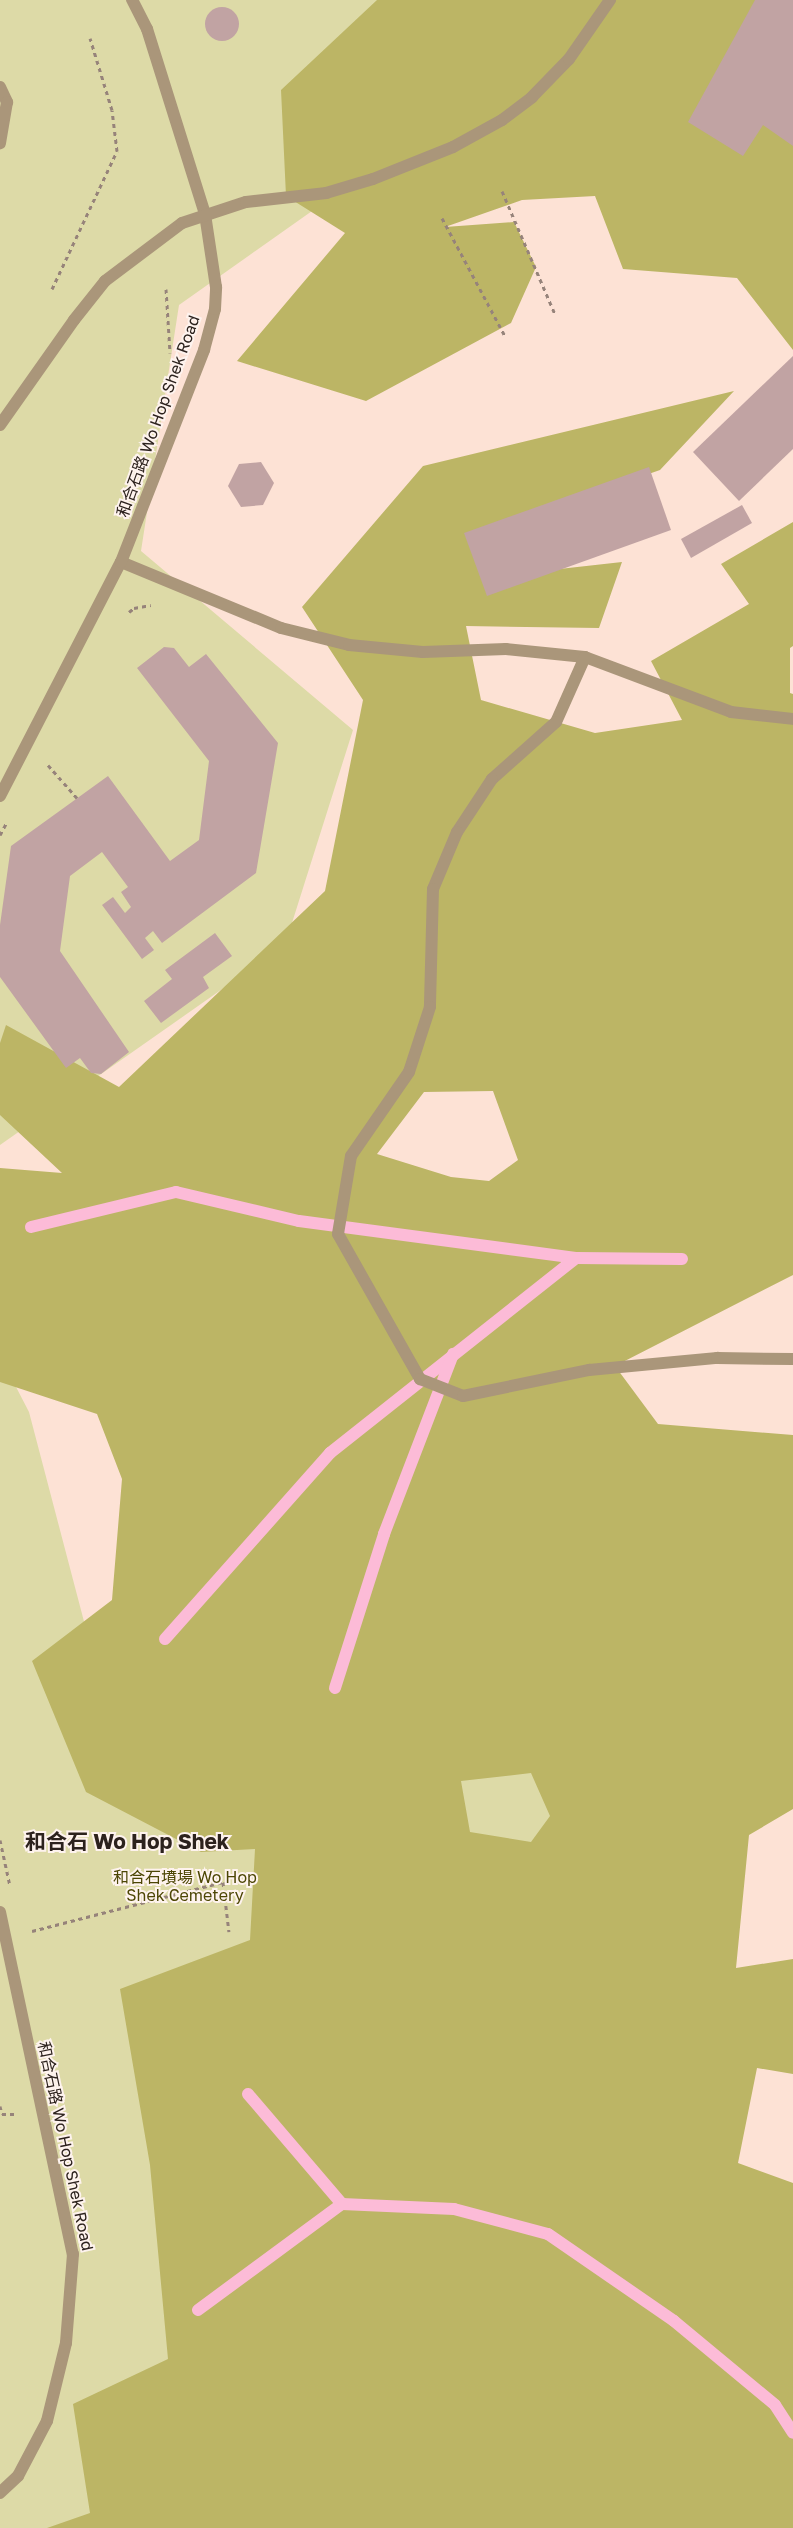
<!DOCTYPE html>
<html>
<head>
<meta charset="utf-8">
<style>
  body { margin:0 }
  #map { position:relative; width:793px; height:2528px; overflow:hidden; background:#fde2d5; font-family:"Golos Text","Noto Sans TC",sans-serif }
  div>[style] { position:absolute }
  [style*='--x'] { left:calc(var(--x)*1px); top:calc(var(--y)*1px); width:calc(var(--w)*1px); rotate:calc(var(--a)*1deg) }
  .green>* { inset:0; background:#dddaa7 }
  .forest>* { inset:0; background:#bcb565 }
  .stream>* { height:12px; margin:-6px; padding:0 6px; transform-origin:6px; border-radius:6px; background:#fcbbd7 }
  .building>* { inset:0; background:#c1a3a3 }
  .round { border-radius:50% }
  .path>* { height:3px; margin-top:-1.5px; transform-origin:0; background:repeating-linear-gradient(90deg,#96837a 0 4px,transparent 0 8px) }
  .service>* { height:12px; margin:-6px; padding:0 6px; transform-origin:6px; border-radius:6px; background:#aa967a }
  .minor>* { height:12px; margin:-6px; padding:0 6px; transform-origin:6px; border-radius:6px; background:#aa967a }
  span { translate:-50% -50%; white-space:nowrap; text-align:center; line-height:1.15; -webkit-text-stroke:4px #fef3ee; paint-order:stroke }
  .street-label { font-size:16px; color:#2c221d }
  .park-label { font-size:16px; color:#4c4604 }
  .district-label { font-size:21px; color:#2c221d; font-weight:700 }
</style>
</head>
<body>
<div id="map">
  <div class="green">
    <i style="clip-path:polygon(0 0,562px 0,455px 110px,179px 305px,141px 551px,353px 730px,285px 945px,0 1145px)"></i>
    <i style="clip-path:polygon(0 1356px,29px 1412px,97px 1671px,558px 1742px,610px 1846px,336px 2528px,0 2528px)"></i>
  </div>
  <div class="forest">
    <i style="clip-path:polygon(377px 0,793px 0,793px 350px,737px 278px,623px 269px,595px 196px,522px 200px,445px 227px,514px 222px,536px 267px,511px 323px,366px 401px,237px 361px,345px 233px,286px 196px,281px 90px)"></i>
    <i style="clip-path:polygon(evenodd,734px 391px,660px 470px,528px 516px,496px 576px,622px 562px,599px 628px,466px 626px,481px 700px,595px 733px,682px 720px,651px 661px,749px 604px,721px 564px,793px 522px,793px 646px,790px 648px,790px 693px,793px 694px,793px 1275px,615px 1366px,658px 1424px,793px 1435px,793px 1809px,749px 1835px,736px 1968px,793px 1959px,793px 2074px,757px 2068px,738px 2163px,793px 2183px,793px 2528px,47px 2528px,90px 2513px,73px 2404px,168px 2359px,150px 2165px,120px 1989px,250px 1940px,255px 1849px,201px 1852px,86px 1792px,32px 1661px,112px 1600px,122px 1479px,97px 1414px,0 1382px,0 1168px,62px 1173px,0 1115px,0 1043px,6px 1025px,119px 1087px,325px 891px,363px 700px,302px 607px,423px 466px,734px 391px,493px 1091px,518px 1160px,489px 1181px,451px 1177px,377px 1154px,424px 1092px,493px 1091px,734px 391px,531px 1773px,550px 1816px,531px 1842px,470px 1832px,461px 1781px,531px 1773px)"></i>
  </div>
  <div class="stream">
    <i style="--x:31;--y:1227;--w:149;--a:-13.6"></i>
    <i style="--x:176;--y:1192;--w:126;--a:13.3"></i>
    <i style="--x:299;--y:1221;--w:279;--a:7.6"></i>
    <i style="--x:576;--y:1258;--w:106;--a:0.5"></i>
    <i style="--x:165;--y:1639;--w:249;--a:-48.4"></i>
    <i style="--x:330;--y:1453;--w:314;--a:-38.4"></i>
    <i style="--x:335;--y:1688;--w:162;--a:-72.3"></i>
    <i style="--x:384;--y:1534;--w:193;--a:-69"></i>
    <i style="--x:248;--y:2094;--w:145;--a:49.5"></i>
    <i style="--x:342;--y:2204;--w:112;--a:2.6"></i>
    <i style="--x:454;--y:2209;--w:97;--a:14.9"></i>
    <i style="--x:548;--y:2234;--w:153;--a:34.6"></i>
    <i style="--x:674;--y:2321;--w:131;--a:39.7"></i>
    <i style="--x:775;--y:2405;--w:33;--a:57"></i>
    <i style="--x:198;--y:2310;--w:179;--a:-36.4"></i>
  </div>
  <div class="building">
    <i style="clip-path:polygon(755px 0,793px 0,793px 146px,763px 125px,743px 156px,688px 122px)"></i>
    <i class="round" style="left:205px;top:7px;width:34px;height:34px"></i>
    <i style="clip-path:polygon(793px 356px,793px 449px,739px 501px,693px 452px)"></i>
    <i style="clip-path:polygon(261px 462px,274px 483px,263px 505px,241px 507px,228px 486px,239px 464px)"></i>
    <i style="clip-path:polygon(649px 467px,671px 530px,487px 596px,464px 533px)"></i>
    <i style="clip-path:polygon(742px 505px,752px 523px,691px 558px,681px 539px)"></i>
    <i style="clip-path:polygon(164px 647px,174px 648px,189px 667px,206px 654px,278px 743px,256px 873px,162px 943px,153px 931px,145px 938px,154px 950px,142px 959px,102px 905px,113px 897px,125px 913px,131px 907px,121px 892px,128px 887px,102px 852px,70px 876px,60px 951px,129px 1052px,101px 1074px,91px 1073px,80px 1058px,66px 1068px,0 977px,0 925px,11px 846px,108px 776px,170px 861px,199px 840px,209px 761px,137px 668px)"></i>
    <i style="clip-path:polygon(215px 933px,232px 956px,203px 977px,209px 988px,161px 1023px,144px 1001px,172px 979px,165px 970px)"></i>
  </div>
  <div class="path">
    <i style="--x:502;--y:191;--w:134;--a:66.7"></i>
    <i style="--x:442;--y:218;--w:134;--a:61.9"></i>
    <i style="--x:52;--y:289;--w:153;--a:-64.8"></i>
    <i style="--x:117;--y:151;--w:41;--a:-97"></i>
    <i style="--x:112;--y:110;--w:75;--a:-107"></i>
    <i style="--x:166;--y:289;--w:64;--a:86.4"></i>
    <i style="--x:129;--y:612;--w:6;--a:-39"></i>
    <i style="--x:134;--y:608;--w:17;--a:-10"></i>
    <i style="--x:48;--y:765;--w:44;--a:48.7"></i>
    <i style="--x:0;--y:835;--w:15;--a:-62"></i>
    <i style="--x:0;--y:1840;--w:47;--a:77.7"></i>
    <i style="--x:32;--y:1931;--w:197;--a:-14.4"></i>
    <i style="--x:223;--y:1882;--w:50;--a:83.2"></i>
    <i style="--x:0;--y:2106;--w:8;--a:76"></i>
    <i style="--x:2;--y:2114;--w:12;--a:0"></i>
  </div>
  <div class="service">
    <i style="--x:0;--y:87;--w:17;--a:65"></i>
    <i style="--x:7;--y:102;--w:42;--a:99.7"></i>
    <i style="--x:121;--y:562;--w:173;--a:22.4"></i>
    <i style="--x:281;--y:628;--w:70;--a:14"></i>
    <i style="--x:349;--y:645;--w:74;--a:5.4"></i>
    <i style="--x:423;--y:652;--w:83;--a:-2.1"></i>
    <i style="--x:506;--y:649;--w:79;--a:5.8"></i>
    <i style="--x:585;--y:657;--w:156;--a:20.6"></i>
    <i style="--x:731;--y:712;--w:62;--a:6.4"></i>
    <i style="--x:585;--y:657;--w:71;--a:114"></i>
    <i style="--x:556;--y:722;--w:86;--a:138.3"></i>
    <i style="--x:492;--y:779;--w:64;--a:123.4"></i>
    <i style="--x:457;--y:832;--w:62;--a:112.8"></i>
    <i style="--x:433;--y:889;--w:118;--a:91.5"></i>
    <i style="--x:430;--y:1007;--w:68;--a:107.9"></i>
    <i style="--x:409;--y:1072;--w:102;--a:124.6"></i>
    <i style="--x:351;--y:1156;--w:79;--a:99.5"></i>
    <i style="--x:338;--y:1234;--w:167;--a:60.5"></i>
    <i style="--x:420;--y:1379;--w:46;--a:21.6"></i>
    <i style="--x:463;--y:1396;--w:129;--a:-11.7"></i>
    <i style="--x:589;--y:1370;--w:129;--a:-5.4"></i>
    <i style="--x:717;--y:1358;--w:76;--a:0.8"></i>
    <i style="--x:0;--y:796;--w:263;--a:-62.7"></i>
    <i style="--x:121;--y:562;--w:228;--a:-68.6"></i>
    <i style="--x:204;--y:350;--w:42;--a:-75"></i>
    <i style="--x:215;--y:309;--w:22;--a:-87"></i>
    <i style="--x:216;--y:287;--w:74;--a:-98.6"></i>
    <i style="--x:205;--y:214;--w:194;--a:-107.4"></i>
    <i style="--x:147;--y:29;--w:33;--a:-117"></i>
    <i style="--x:0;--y:1912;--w:350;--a:78"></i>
    <i style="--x:73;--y:2254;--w:89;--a:94.5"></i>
    <i style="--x:66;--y:2343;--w:80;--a:103.7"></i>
    <i style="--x:47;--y:2421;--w:62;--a:117.8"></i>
    <i style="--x:18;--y:2476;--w:25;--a:137"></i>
  </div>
  <div class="minor">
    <i style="--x:0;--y:425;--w:128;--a:-54.8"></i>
    <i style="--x:74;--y:320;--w:50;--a:-51.5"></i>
    <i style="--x:105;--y:281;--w:96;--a:-37"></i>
    <i style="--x:182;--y:223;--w:67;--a:-18.2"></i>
    <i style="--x:246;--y:202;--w:81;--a:-6.4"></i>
    <i style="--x:326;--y:193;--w:49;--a:-16.6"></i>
    <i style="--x:373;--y:179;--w:86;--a:-21.8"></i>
    <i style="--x:453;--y:147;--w:56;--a:-28.9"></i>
    <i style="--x:502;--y:120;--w:38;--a:-37"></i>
    <i style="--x:532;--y:97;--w:53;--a:-45.8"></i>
    <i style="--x:569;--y:59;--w:72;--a:-55.2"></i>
  </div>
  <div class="street-label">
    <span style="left:158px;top:416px;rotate:-70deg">和合石路 Wo Hop Shek Road</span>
    <span style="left:66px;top:2146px;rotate:78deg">和合石路 Wo Hop Shek Road</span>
  </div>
  <div class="park-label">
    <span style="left:185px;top:1886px">和合石墳場 Wo Hop<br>Shek Cemetery</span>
  </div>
  <div class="district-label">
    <span style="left:127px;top:1841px">和合石 Wo Hop Shek</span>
  </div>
</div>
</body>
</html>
